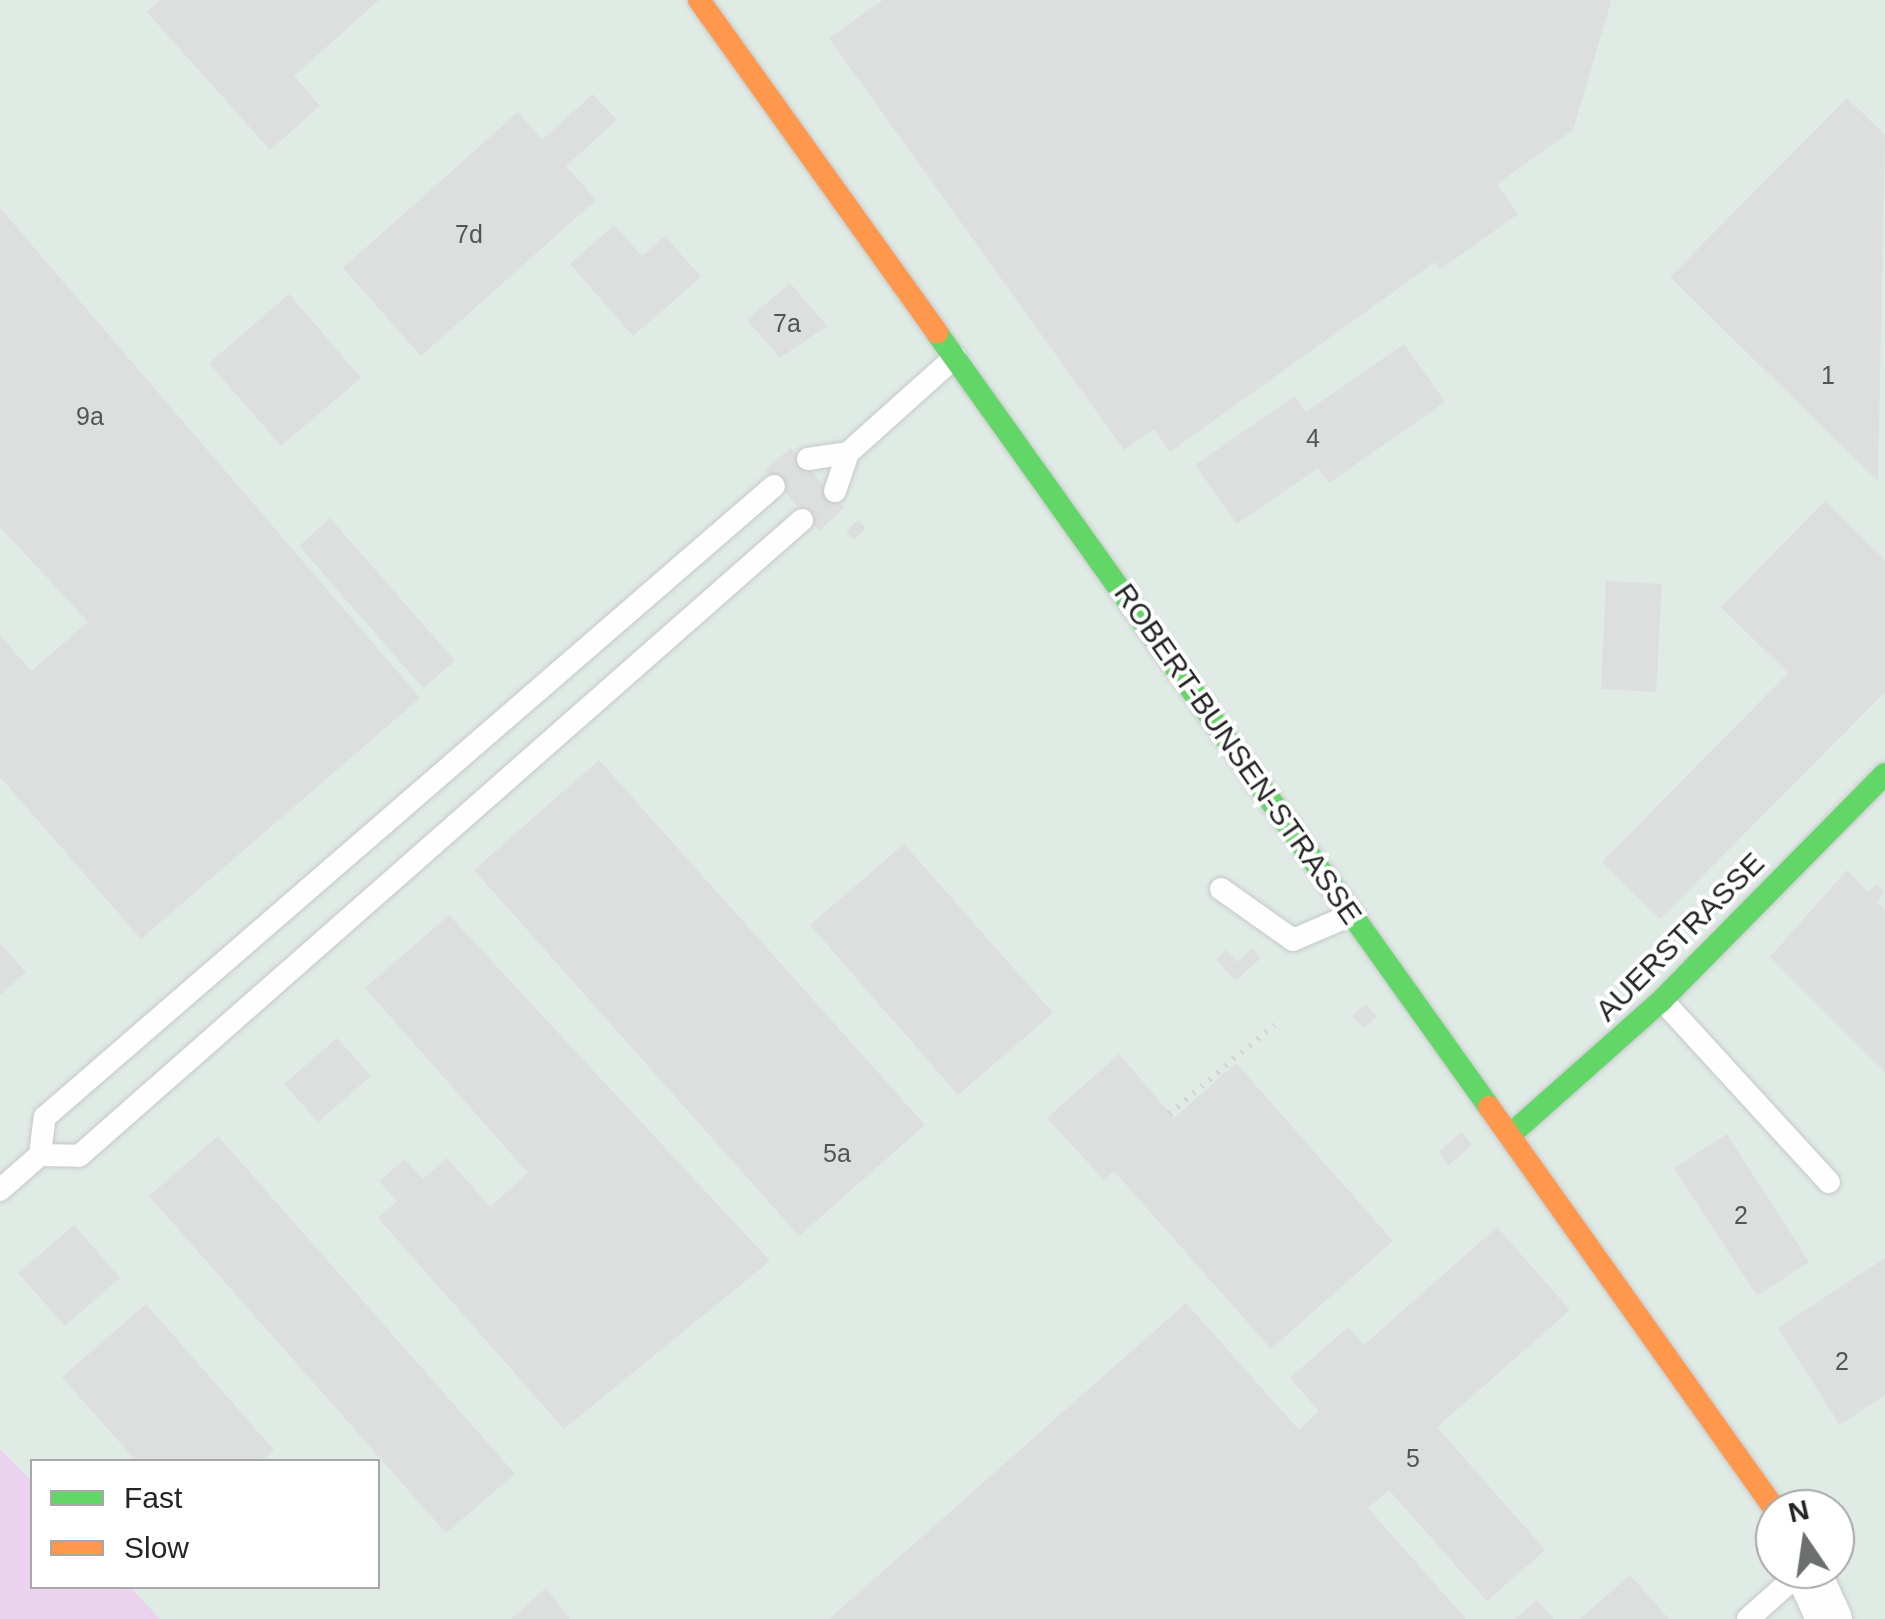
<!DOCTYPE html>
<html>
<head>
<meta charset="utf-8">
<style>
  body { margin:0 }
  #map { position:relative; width:1885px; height:1619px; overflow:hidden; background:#f2f6f4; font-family:Arial,sans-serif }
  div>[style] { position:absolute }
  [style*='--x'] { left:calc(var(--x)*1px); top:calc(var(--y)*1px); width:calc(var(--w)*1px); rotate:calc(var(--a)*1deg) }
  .built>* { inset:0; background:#e0ebe6 }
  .forest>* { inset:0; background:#ebd2ee }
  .building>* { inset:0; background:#dcdfdd }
  .path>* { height:6px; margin-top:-3px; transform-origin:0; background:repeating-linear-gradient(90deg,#d4d5d5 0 2.5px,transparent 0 10.5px) }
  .roads { filter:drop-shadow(0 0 2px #c5c8c7) drop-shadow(0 0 2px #c5c8c7) }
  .lane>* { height:22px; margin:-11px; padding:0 11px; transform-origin:11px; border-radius:11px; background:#fdfefd }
  .street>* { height:45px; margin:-22.5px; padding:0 22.5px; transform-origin:22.5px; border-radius:22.5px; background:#fdfefd }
  .fast>* { height:22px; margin:-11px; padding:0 11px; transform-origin:11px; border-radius:11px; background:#63d668 }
  .slow>* { height:22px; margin:-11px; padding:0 11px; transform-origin:11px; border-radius:11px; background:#ff974d }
  span { translate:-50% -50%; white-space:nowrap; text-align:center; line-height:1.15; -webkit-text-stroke:8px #fff; paint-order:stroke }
  .number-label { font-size:25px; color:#525553 }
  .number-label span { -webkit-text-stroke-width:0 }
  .street-label { font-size:30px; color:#232624 }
  .legend { position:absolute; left:30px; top:1459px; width:350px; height:130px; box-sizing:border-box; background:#fff; border:2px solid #a7a8a7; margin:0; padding:12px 18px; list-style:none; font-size:30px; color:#232624 }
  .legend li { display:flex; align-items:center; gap:20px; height:50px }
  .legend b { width:50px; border:2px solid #a7a8a7 }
  .north { position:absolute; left:1755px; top:1489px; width:100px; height:100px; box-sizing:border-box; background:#fff; border:2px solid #a7a8a7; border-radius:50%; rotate:347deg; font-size:28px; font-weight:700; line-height:40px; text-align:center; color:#232624 }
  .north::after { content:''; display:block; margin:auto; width:35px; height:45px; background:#6b6f6d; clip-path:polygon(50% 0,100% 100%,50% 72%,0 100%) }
</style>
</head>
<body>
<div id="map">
  <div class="built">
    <i style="clip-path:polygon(evenodd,0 0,1885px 0,1885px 1619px,0 1619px,0 0,32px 1462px,378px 1462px,378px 1586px,32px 1586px,32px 1462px,0 0,1775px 1509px,1835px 1509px,1835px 1569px,1775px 1569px,1775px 1509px)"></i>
  </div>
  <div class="forest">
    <i style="clip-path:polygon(0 1449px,32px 1481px,32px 1586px,130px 1587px,160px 1619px,0 1619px)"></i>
  </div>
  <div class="building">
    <i style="clip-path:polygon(160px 0,379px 0,294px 76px,320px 106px,270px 150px,147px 12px)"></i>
    <i style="clip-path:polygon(883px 0,1610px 0,1611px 2px,1573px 130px,1497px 184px,1518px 214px,1441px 269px,1435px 262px,1170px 452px,1154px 429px,1124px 450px,829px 38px)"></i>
    <i style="clip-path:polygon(593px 94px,617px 120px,566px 166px,596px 200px,421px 356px,343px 268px,518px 112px,542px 140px)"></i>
    <i style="clip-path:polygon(1847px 98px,1885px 135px,1878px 481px,1670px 277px)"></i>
    <i style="clip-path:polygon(0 208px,420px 698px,141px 939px,0 777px,0 635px,31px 671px,88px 622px,0 527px)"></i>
    <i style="clip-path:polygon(614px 225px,642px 256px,665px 236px,701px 277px,633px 336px,570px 264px)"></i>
    <i style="clip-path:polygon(790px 283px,827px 326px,780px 358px,747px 320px)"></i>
    <i style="clip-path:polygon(289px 294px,361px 378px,281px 446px,209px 363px)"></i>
    <i style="clip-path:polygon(1404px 344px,1445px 402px,1329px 483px,1318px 468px,1237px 524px,1195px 465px,1295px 396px,1306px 412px)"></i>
    <i style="clip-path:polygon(791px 448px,844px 508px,819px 531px,765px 469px)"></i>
    <i style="clip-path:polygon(1825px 501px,1885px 560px,1885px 692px,1660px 919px,1602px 862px,1788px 673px,1721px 607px)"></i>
    <i style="clip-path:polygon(330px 518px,455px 661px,423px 688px,299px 546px)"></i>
    <i style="clip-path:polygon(858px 520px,866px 528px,854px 540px,846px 531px)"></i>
    <i style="clip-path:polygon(1606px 581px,1662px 584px,1656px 692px,1601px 689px)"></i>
    <i style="clip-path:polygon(599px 760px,925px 1125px,799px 1236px,474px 870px)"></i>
    <i style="clip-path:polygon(904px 844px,1053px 1013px,958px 1095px,810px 925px)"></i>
    <i style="clip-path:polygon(1847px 870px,1868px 892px,1877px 884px,1885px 892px,1877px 902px,1885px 910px,1885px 1072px,1770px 957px)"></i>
    <i style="clip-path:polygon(449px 915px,770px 1261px,564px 1429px,378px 1218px,397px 1201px,379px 1181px,405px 1159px,423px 1179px,447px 1158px,490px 1207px,528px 1173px,365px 988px)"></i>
    <i style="clip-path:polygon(0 943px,26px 972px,0 995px)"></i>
    <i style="clip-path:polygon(1252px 948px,1261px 958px,1235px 981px,1216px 959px,1226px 950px,1237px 962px)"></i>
    <i style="clip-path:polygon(1366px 1004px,1377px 1017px,1363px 1028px,1352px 1016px)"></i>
    <i style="clip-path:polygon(337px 1038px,371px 1076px,318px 1122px,284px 1084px)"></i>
    <i style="clip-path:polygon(1119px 1054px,1174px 1118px,1236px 1063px,1393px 1241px,1271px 1349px,1114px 1171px,1104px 1180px,1047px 1118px)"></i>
    <i style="clip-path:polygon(1462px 1132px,1472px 1145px,1449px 1165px,1438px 1152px)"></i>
    <i style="clip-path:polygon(1727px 1134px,1809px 1262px,1757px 1296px,1674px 1168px)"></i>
    <i style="clip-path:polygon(218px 1136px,515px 1474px,446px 1533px,149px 1196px)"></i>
    <i style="clip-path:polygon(74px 1225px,120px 1278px,65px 1326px,18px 1273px)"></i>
    <i style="clip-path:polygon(1497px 1227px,1570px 1310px,1437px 1427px,1545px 1550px,1487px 1601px,1389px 1490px,1368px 1508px,1466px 1619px,829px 1619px,1186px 1303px,1299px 1430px,1319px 1411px,1290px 1378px,1348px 1327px,1364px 1345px)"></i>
    <i style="clip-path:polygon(1885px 1258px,1885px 1395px,1840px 1425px,1778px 1328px)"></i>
    <i style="clip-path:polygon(146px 1304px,274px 1450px,261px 1462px,137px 1462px,62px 1377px)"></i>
    <i style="clip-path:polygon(1630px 1575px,1669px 1619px,1580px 1619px)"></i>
    <i style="clip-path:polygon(546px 1588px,570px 1619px,511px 1619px)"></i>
    <i style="clip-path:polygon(1537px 1600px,1554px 1619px,1515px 1619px)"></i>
  </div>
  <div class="path">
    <i style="--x:1169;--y:1114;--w:138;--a:-40.3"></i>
  </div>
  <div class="roads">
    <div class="lane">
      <i style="--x:808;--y:459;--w:40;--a:-8.5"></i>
      <i style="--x:835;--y:491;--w:40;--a:-71.1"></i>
      <i style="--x:848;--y:453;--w:144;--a:-41.9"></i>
      <i style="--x:1221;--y:889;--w:88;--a:35.3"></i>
      <i style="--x:1293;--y:940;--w:63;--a:-23.3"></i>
      <i style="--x:1662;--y:1000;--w:247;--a:47.5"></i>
      <i style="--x:40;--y:1155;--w:38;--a:-83"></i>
      <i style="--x:45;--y:1117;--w:964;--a:-40.88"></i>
      <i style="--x:40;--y:1155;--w:39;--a:1"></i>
      <i style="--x:79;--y:1156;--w:963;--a:-41.34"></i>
      <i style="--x:0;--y:1190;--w:53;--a:-41.2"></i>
      <i style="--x:1748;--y:1619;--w:75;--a:-41.8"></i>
    </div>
    <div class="street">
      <i style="--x:1806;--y:1569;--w:55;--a:65.3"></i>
    </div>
    <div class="fast">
      <i style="--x:937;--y:333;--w:951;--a:54.5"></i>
      <i style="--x:1510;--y:1135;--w:203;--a:-41.6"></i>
      <i style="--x:1662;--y:1000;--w:317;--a:-45.4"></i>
    </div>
    <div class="slow">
      <i style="--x:699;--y:0;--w:409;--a:54.4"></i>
      <i style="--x:1489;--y:1107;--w:493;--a:54.6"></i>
    </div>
  </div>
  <div class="number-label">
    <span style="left:469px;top:234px">7d</span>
    <span style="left:787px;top:323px">7a</span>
    <span style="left:1828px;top:375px">1</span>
    <span style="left:90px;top:416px">9a</span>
    <span style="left:1313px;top:438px">4</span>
    <span style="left:837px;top:1153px">5a</span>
    <span style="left:1741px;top:1215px">2</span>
    <span style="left:1842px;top:1361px">2</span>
    <span style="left:1413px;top:1458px">5</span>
  </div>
  <div class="street-label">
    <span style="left:1238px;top:754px;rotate:55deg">ROBERT-BUNSEN-STRASSE</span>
    <span style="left:1680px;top:937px;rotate:-45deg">AUERSTRASSE</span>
  </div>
  <ul class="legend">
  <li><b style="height:12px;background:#63d668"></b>Fast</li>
  <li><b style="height:12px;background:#ff974d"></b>Slow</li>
  </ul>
  <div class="north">N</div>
</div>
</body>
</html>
